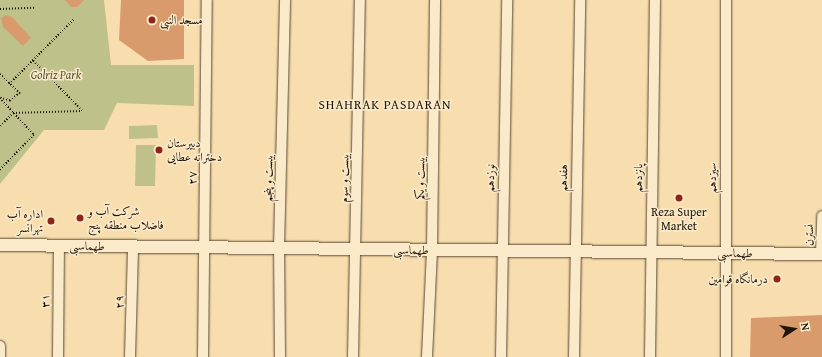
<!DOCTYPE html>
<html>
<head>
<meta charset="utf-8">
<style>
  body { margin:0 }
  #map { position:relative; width:822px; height:357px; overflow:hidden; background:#f8deae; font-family:"Gentium Book Plus",Amiri,serif }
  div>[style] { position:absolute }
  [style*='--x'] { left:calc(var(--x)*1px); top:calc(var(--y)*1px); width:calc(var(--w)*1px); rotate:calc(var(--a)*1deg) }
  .green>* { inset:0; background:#bec18a }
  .building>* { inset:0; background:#d99b6c }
  .path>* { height:1.5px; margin-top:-0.75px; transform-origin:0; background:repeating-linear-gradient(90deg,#21150a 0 1px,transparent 0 3px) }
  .roads { filter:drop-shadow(0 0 1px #574733) drop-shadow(0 0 1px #574733) }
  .minor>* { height:10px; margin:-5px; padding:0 5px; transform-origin:5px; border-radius:5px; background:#faeaca }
  .tertiary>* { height:12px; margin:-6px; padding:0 6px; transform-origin:6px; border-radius:6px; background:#faeaca }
  .dots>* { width:11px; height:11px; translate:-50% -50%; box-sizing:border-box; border:2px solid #faeaca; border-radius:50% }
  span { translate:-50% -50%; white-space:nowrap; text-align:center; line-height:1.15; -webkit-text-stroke:3px #faeaca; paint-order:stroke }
  .poi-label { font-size:12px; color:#21150a }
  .left { translate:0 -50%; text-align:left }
  .right { translate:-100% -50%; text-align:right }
  .park-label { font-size:12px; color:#585137; font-style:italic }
  .street-label { font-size:12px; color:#21150a }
  .neighbourhood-label { font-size:13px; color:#21150a; letter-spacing:1px }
  .north { position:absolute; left:774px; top:309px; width:40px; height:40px; -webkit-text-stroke:3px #faeaca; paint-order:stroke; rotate:78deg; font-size:11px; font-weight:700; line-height:16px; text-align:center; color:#21150a }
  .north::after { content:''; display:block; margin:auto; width:14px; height:18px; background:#21150a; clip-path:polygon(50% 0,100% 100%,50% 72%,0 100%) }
</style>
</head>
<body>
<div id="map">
  <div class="green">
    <i style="clip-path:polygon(0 0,104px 0,111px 65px,194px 65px,194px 106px,117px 103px,104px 130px,44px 130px,0 184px)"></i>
    <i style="clip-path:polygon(157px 125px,158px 138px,129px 139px,129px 126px)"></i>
    <i style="clip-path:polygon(136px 145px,156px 145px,155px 186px,135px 186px)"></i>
  </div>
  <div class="building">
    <i style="clip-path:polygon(65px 0,84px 0,77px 7px,71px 7px)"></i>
    <i style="clip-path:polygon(121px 0,184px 0,184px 59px,148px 61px,119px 40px)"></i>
    <i style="clip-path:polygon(6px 15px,12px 17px,31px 38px,23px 46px,3px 27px,1px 18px)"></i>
    <i style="clip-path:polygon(822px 315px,822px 357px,750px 357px,751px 318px)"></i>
  </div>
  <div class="path">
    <i style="--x:0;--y:9;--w:34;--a:-2"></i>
    <i style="--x:0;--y:74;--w:28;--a:44"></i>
    <i style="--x:20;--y:93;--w:13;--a:141"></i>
    <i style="--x:10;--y:101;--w:10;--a:-163"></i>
    <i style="--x:9;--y:84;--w:92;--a:-45"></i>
    <i style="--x:0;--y:98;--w:50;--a:47.4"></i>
    <i style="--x:34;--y:135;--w:49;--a:134.2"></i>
    <i style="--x:0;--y:126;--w:18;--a:-45"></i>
    <i style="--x:13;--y:113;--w:69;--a:-1.7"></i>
    <i style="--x:82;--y:111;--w:71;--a:-134.4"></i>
  </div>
  <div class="roads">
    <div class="minor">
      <i style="--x:821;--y:254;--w:38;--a:-88"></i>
      <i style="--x:0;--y:346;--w:11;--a:90"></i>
      <i style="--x:58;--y:357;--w:111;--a:-89.5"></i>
      <i style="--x:130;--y:357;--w:110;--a:-88.4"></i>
      <i style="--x:203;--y:357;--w:357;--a:-89.4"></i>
      <i style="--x:280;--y:357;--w:109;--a:-90.5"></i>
      <i style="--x:279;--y:248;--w:248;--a:-88.6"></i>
      <i style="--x:353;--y:357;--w:357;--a:-88.9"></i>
      <i style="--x:427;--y:357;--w:107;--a:-87.3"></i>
      <i style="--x:432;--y:250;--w:250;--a:-89.3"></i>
      <i style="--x:501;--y:357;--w:357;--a:-89"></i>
      <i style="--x:574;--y:357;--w:357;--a:-89"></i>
      <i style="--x:650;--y:357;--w:357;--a:-89.2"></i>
      <i style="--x:726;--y:357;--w:357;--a:-90"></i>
    </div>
    <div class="tertiary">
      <i style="--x:0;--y:245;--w:822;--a:0.63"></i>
    </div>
  </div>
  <div class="dots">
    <i style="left:152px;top:20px;background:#8f2418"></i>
    <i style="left:159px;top:150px;background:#8f2418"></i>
    <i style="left:679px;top:198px;background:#8f2418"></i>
    <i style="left:80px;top:218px;background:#8f2418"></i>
    <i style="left:51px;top:221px;background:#8f2418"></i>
    <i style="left:777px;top:279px;background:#8f2418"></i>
  </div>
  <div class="poi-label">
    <span class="left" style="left:160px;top:20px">مسجد النبی</span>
    <span class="left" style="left:167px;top:150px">دبیرستان<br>دخترانه عطایی</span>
    <span class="left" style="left:88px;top:218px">شرکت آب و<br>فاضلاب منطقه پنج</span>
    <span style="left:679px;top:219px">Reza Super<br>Market</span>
    <span class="right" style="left:43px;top:221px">اداره آب<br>تهرانسر</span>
    <span class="right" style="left:768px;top:279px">درمانگاه قوامین</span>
  </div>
  <div class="park-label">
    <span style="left:56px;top:75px">Golriz Park</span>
  </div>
  <div class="street-label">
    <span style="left:192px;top:178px;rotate:-89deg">۲۷</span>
    <span style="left:268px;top:178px;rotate:-89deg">بیست و پنجم</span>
    <span style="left:344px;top:178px;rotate:-89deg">بیست و سوم</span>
    <span style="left:420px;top:178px;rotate:-89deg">بیست و یکم</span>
    <span style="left:490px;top:178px;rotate:-89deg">نوزدهم</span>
    <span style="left:563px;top:178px;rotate:-89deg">هفدهم</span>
    <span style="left:638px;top:178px;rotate:-89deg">پانزدهم</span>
    <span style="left:712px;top:178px;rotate:-90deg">سیزدهم</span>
    <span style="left:809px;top:235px;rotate:-89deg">نسترن</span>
    <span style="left:87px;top:246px;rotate:1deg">طهماسبی</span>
    <span style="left:411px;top:250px;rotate:1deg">طهماسبی</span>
    <span style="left:735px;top:253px;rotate:1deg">طهماسبی</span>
    <span style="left:45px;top:301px;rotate:-89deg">۳۱</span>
    <span style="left:119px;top:302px;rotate:-89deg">۲۹</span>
  </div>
  <div class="neighbourhood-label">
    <span style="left:385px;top:105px">SHAHRAK PASDARAN</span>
  </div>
  <div class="north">N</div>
</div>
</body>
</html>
